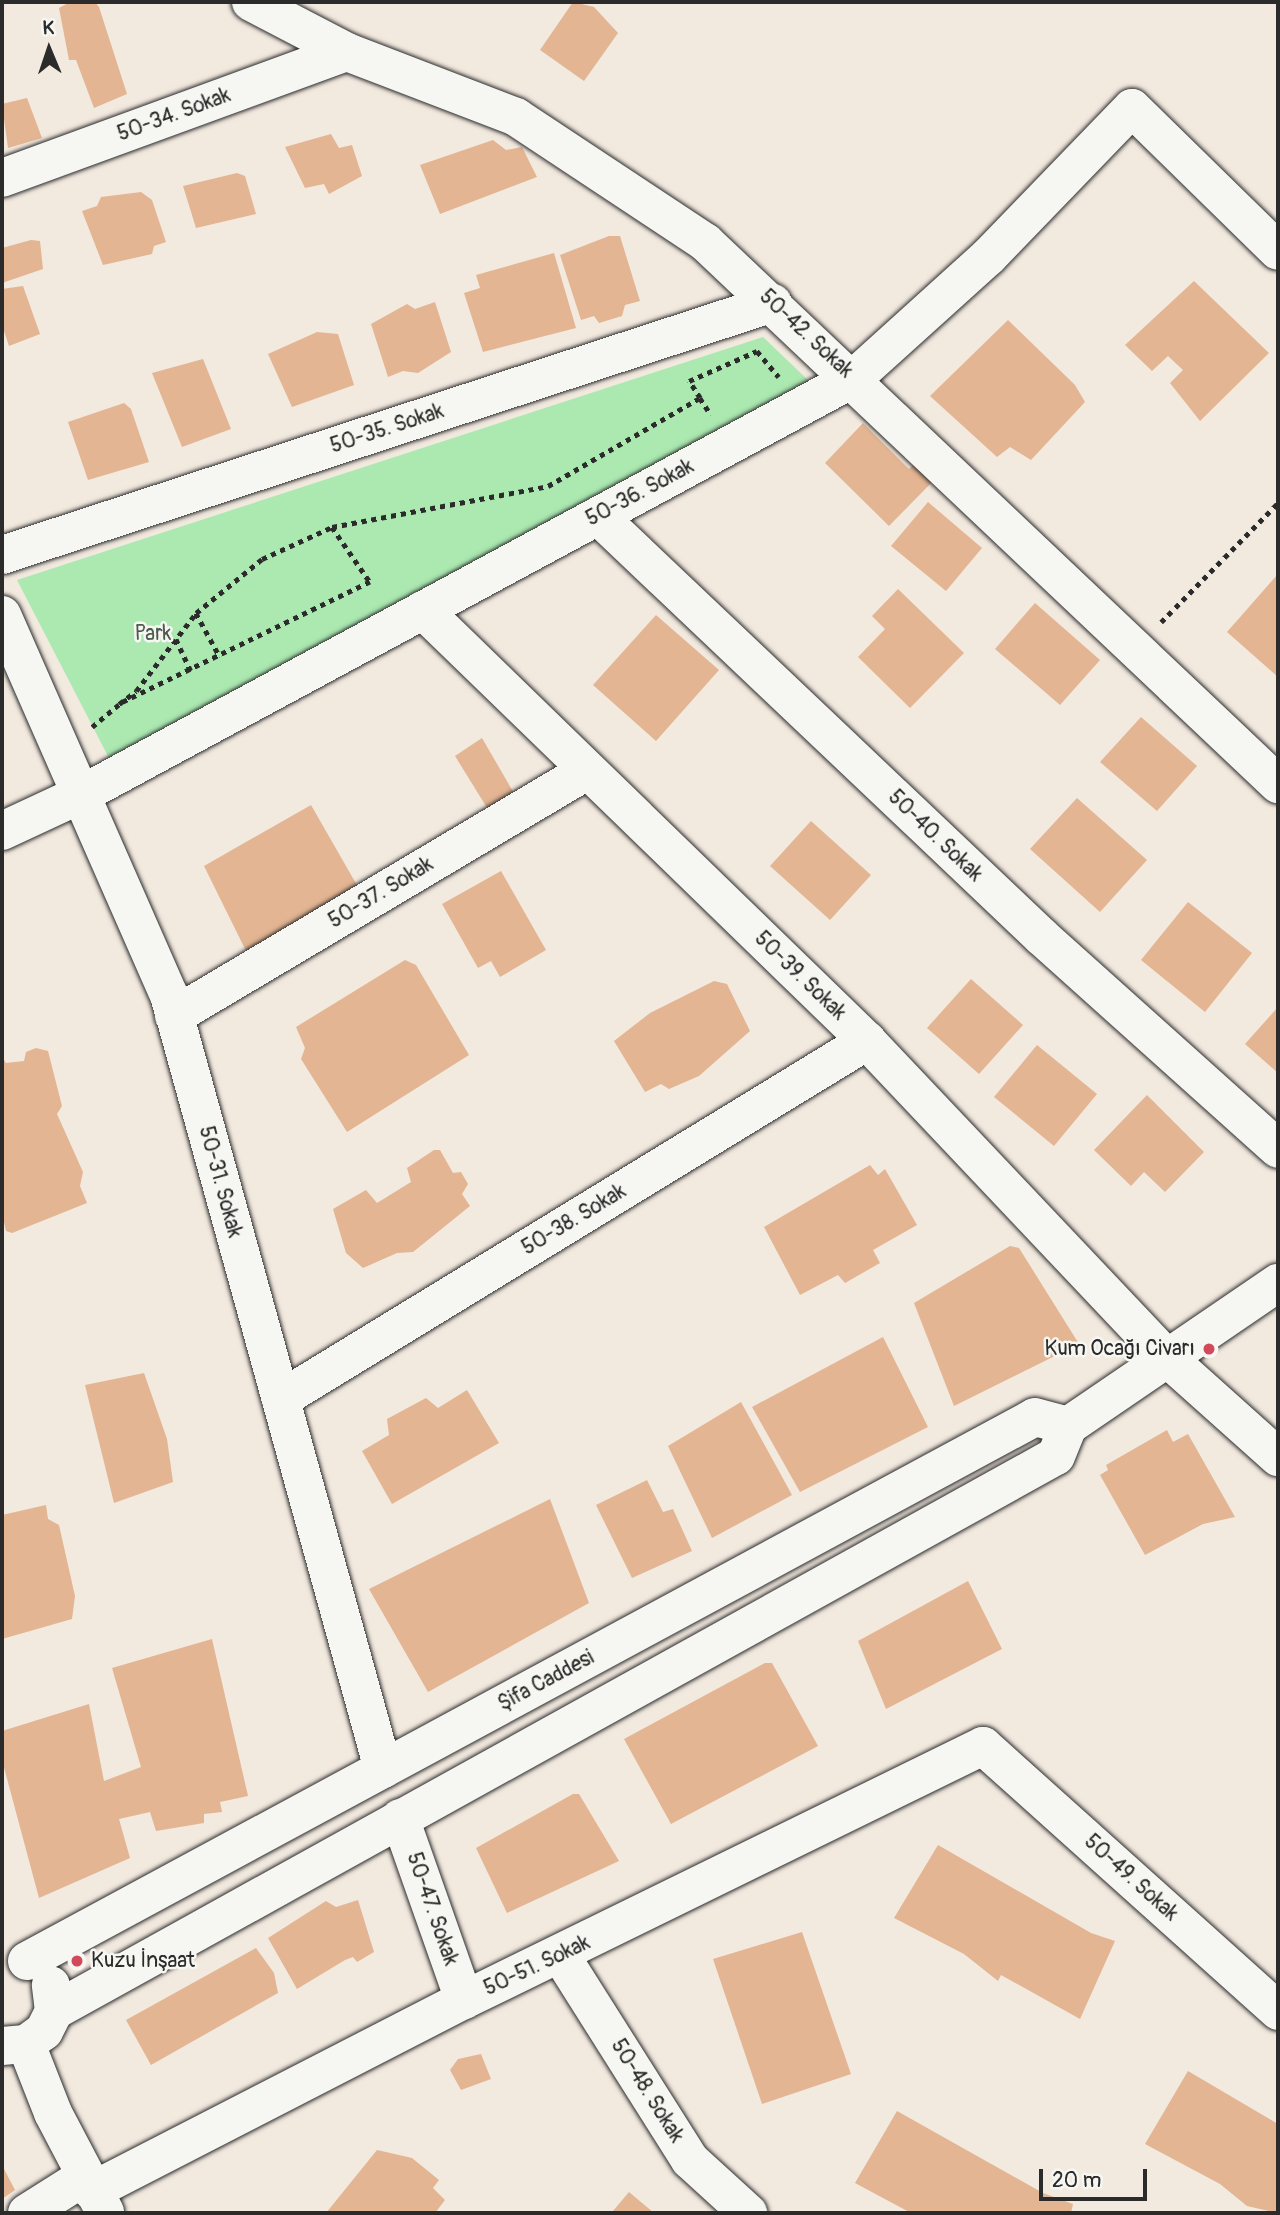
<!DOCTYPE html>
<html>
<head>
<meta charset="utf-8">
<style>
  body { margin:0 }
  #map { position:relative; width:1280px; height:2215px; overflow:hidden; background:#f2e9df; font-family:Pangolin,sans-serif }
  div>[style] { position:absolute }
  [style*='--x'] { left:calc(var(--x)*1px); top:calc(var(--y)*1px); width:calc(var(--w)*1px); rotate:calc(var(--a)*1deg) }
  .green>* { inset:0; background:#abe9b1 }
  .building>* { inset:0; background:#e3b593 }
  .path>* { height:4.5px; margin-top:-2.25px; transform-origin:0; background:repeating-linear-gradient(90deg,#2b2b2b 0 5px,transparent 0 10px) }
  .roads { filter:drop-shadow(0 0 2px #2b2b2b) drop-shadow(0 0 2px #2b2b2b) }
  .minor>* { height:38px; margin:-19px; padding:0 19px; transform-origin:19px; border-radius:19px; background:#f6f6f2 }
  .tertiary>* { height:38px; margin:-19px; padding:0 19px; transform-origin:19px; border-radius:19px; background:#f6f6f2 }
  .dots>* { width:19px; height:19px; translate:-50% -50%; box-sizing:border-box; border:4px solid #f6f6f2; border-radius:50% }
  span { translate:-50% -50%; white-space:nowrap; text-align:center; line-height:1.15; -webkit-text-stroke:5px #f6f6f2; paint-order:stroke }
  .street-label { font-size:21px; color:#2b2b2b }
  .park-label { font-size:21px; color:#4b5a4c }
  .poi-label { font-size:21px; color:#2b2b2b }
  .right { translate:-100% -50%; text-align:right }
  .left { translate:0 -50%; text-align:left }
  .frame { position:absolute; inset:0; border:4px solid #2b2b2b; pointer-events:none }
  .north { position:absolute; left:14px; top:14px; width:70px; height:70px; -webkit-text-stroke:5px #f6f6f2; paint-order:stroke; rotate:358deg; font-size:19px; font-weight:700; line-height:28px; text-align:center; color:#2b2b2b }
  .north::after { content:''; display:block; margin:auto; width:24px; height:32px; background:#2b2b2b; clip-path:polygon(50% 0,100% 100%,50% 72%,0 100%) }
  .scale { position:absolute; left:1039px; top:2169px; width:108px; height:32px; box-sizing:border-box; border:4px solid #2b2b2b; border-top:0; padding-left:9px; font-size:21px; line-height:24px; white-space:nowrap; color:#2b2b2b; -webkit-text-stroke:5px #f6f6f2; paint-order:stroke }
</style>
</head>
<body>
<div id="map">
  <div class="green">
    <i style="clip-path:polygon(763px 337px,809px 381px,111px 762px,17px 580px)"></i>
  </div>
  <div class="building">
    <i style="clip-path:polygon(70px 2px,95px 2px,99px 7px,127px 94px,94px 108px,76px 60px,69px 60px,59px 8px)"></i>
    <i style="clip-path:polygon(573px 2px,594px 7px,618px 33px,584px 81px,540px 50px)"></i>
    <i style="clip-path:polygon(27px 98px,42px 138px,8px 148px,2px 104px)"></i>
    <i style="clip-path:polygon(331px 134px,339px 148px,352px 145px,362px 176px,329px 194px,324px 184px,305px 188px,285px 147px)"></i>
    <i style="clip-path:polygon(493px 140px,506px 150px,522px 147px,537px 177px,440px 214px,420px 165px)"></i>
    <i style="clip-path:polygon(237px 173px,245px 176px,256px 214px,196px 228px,183px 186px)"></i>
    <i style="clip-path:polygon(141px 192px,152px 200px,166px 242px,154px 246px,152px 254px,103px 265px,82px 211px,97px 206px,101px 197px)"></i>
    <i style="clip-path:polygon(609px 236px,620px 236px,640px 301px,625px 305px,622px 316px,599px 323px,594px 316px,581px 320px,560px 255px)"></i>
    <i style="clip-path:polygon(31px 240px,40px 241px,43px 269px,2px 283px,2px 248px)"></i>
    <i style="clip-path:polygon(554px 253px,576px 328px,483px 352px,464px 293px,480px 288px,476px 275px)"></i>
    <i style="clip-path:polygon(1194px 281px,1269px 353px,1200px 421px,1170px 383px,1183px 370px,1168px 356px,1152px 371px,1125px 345px)"></i>
    <i style="clip-path:polygon(23px 286px,40px 334px,9px 346px,2px 325px,2px 289px)"></i>
    <i style="clip-path:polygon(435px 302px,451px 352px,418px 373px,403px 371px,388px 377px,371px 324px,407px 304px,415px 309px)"></i>
    <i style="clip-path:polygon(1008px 320px,1075px 385px,1085px 402px,1031px 460px,1010px 447px,997px 457px,930px 396px)"></i>
    <i style="clip-path:polygon(317px 332px,338px 334px,354px 385px,292px 407px,268px 354px)"></i>
    <i style="clip-path:polygon(203px 359px,231px 429px,182px 447px,152px 373px)"></i>
    <i style="clip-path:polygon(124px 403px,131px 409px,149px 462px,88px 480px,68px 422px)"></i>
    <i style="clip-path:polygon(863px 423px,909px 469px,920px 458px,939px 475px,889px 526px,825px 463px)"></i>
    <i style="clip-path:polygon(928px 502px,982px 548px,946px 591px,891px 546px)"></i>
    <i style="clip-path:polygon(1278px 574px,1278px 677px,1227px 632px)"></i>
    <i style="clip-path:polygon(898px 589px,964px 653px,910px 708px,858px 657px,885px 629px,872px 616px)"></i>
    <i style="clip-path:polygon(1035px 603px,1100px 660px,1060px 705px,995px 649px)"></i>
    <i style="clip-path:polygon(656px 615px,719px 670px,656px 741px,593px 685px)"></i>
    <i style="clip-path:polygon(1141px 717px,1197px 766px,1157px 811px,1100px 762px)"></i>
    <i style="clip-path:polygon(482px 738px,515px 795px,489px 811px,455px 756px)"></i>
    <i style="clip-path:polygon(1077px 798px,1147px 860px,1100px 912px,1030px 849px)"></i>
    <i style="clip-path:polygon(311px 805px,358px 887px,249px 957px,204px 866px)"></i>
    <i style="clip-path:polygon(811px 821px,871px 875px,830px 920px,770px 866px)"></i>
    <i style="clip-path:polygon(501px 871px,546px 950px,500px 977px,491px 961px,478px 968px,442px 904px)"></i>
    <i style="clip-path:polygon(1188px 902px,1252px 953px,1205px 1012px,1141px 960px)"></i>
    <i style="clip-path:polygon(405px 960px,416px 965px,469px 1055px,347px 1132px,301px 1059px,305px 1048px,296px 1027px)"></i>
    <i style="clip-path:polygon(971px 979px,1023px 1025px,979px 1074px,927px 1028px)"></i>
    <i style="clip-path:polygon(714px 981px,727px 984px,750px 1031px,699px 1076px,669px 1089px,661px 1084px,645px 1092px,614px 1041px,650px 1013px)"></i>
    <i style="clip-path:polygon(1278px 1007px,1278px 1073px,1245px 1044px)"></i>
    <i style="clip-path:polygon(1037px 1045px,1097px 1094px,1054px 1146px,994px 1097px)"></i>
    <i style="clip-path:polygon(36px 1048px,48px 1051px,62px 1106px,57px 1114px,83px 1172px,80px 1186px,87px 1203px,12px 1233px,6px 1231px,2px 1213px,2px 1057px,6px 1063px,24px 1061px,26px 1052px)"></i>
    <i style="clip-path:polygon(1147px 1095px,1204px 1152px,1165px 1192px,1144px 1172px,1131px 1186px,1094px 1150px)"></i>
    <i style="clip-path:polygon(434px 1150px,440px 1150px,453px 1173px,461px 1172px,468px 1184px,462px 1194px,470px 1206px,413px 1252px,397px 1253px,363px 1268px,346px 1253px,333px 1209px,366px 1190px,377px 1203px,411px 1182px,407px 1168px)"></i>
    <i style="clip-path:polygon(870px 1165px,878px 1175px,885px 1169px,917px 1225px,873px 1250px,880px 1263px,845px 1283px,838px 1275px,800px 1295px,764px 1227px)"></i>
    <i style="clip-path:polygon(1010px 1246px,1019px 1248px,1079px 1344px,954px 1406px,914px 1303px)"></i>
    <i style="clip-path:polygon(883px 1337px,928px 1427px,800px 1492px,752px 1407px)"></i>
    <i style="clip-path:polygon(144px 1373px,167px 1439px,173px 1482px,114px 1503px,85px 1385px)"></i>
    <i style="clip-path:polygon(467px 1390px,499px 1443px,392px 1504px,362px 1451px,389px 1435px,387px 1419px,426px 1398px,438px 1408px)"></i>
    <i style="clip-path:polygon(741px 1402px,792px 1495px,712px 1538px,668px 1446px)"></i>
    <i style="clip-path:polygon(1167px 1430px,1173px 1442px,1188px 1434px,1235px 1517px,1203px 1524px,1145px 1555px,1100px 1475px,1108px 1470px,1106px 1465px)"></i>
    <i style="clip-path:polygon(647px 1480px,663px 1512px,673px 1509px,692px 1551px,632px 1578px,596px 1505px)"></i>
    <i style="clip-path:polygon(550px 1499px,589px 1603px,428px 1692px,369px 1589px)"></i>
    <i style="clip-path:polygon(46px 1505px,48px 1519px,59px 1525px,75px 1596px,72px 1619px,2px 1639px,2px 1515px)"></i>
    <i style="clip-path:polygon(968px 1581px,1002px 1649px,886px 1709px,858px 1641px)"></i>
    <i style="clip-path:polygon(212px 1639px,248px 1796px,220px 1802px,222px 1812px,204px 1814px,204px 1823px,156px 1831px,150px 1812px,119px 1819px,130px 1858px,39px 1898px,2px 1760px,2px 1731px,89px 1704px,104px 1781px,141px 1767px,112px 1668px)"></i>
    <i style="clip-path:polygon(765px 1663px,772px 1663px,818px 1746px,671px 1824px,624px 1739px)"></i>
    <i style="clip-path:polygon(573px 1794px,579px 1794px,619px 1861px,507px 1913px,476px 1848px)"></i>
    <i style="clip-path:polygon(938px 1845px,1091px 1933px,1115px 1941px,1080px 2019px,1001px 1975px,998px 1981px,964px 1954px,894px 1918px)"></i>
    <i style="clip-path:polygon(358px 1900px,374px 1952px,357px 1962px,353px 1957px,345px 1960px,297px 1989px,268px 1938px,326px 1901px,336px 1907px)"></i>
    <i style="clip-path:polygon(802px 1932px,851px 2074px,762px 2104px,713px 1959px)"></i>
    <i style="clip-path:polygon(256px 1948px,274px 1973px,278px 1993px,151px 2065px,126px 2020px)"></i>
    <i style="clip-path:polygon(481px 2054px,491px 2079px,461px 2090px,450px 2070px,458px 2059px)"></i>
    <i style="clip-path:polygon(1188px 2071px,1278px 2124px,1278px 2213px,1247px 2206px,1220px 2184px,1145px 2144px)"></i>
    <i style="clip-path:polygon(897px 2111px,1043px 2193px,1073px 2204px,1071px 2213px,911px 2213px,855px 2183px)"></i>
    <i style="clip-path:polygon(377px 2150px,412px 2158px,439px 2180px,433px 2188px,445px 2200px,435px 2213px,326px 2213px)"></i>
    <i style="clip-path:polygon(2px 2165px,15px 2190px,2px 2199px)"></i>
    <i style="clip-path:polygon(629px 2192px,654px 2213px,599px 2213px,613px 2211px)"></i>
  </div>
  <div class="path">
    <i style="--x:700;--y:398;--w:20;--a:57"></i>
    <i style="--x:332;--y:527;--w:220;--a:-10.7"></i>
    <i style="--x:548;--y:486;--w:176;--a:-30.1"></i>
    <i style="--x:700;--y:398;--w:20;--a:-123"></i>
    <i style="--x:689;--y:381;--w:74;--a:-23.8"></i>
    <i style="--x:757;--y:351;--w:34;--a:50"></i>
    <i style="--x:196;--y:613;--w:50;--a:61.4"></i>
    <i style="--x:1161;--y:622;--w:167;--a:-45.5"></i>
    <i style="--x:176;--y:639;--w:35;--a:65"></i>
    <i style="--x:92;--y:727;--w:35;--a:-40"></i>
    <i style="--x:119;--y:704;--w:21;--a:-37"></i>
    <i style="--x:136;--y:691;--w:98;--a:-52.4"></i>
    <i style="--x:196;--y:613;--w:85;--a:-39.3"></i>
    <i style="--x:262;--y:559;--w:77;--a:-24.6"></i>
    <i style="--x:332;--y:527;--w:67;--a:55.4"></i>
    <i style="--x:370;--y:582;--w:279;--a:154.1"></i>
  </div>
  <div class="roads">
    <div class="minor">
      <i style="--x:251;--y:2;--w:108;--a:27.5"></i>
      <i style="--x:347;--y:52;--w:181;--a:21"></i>
      <i style="--x:516;--y:117;--w:227;--a:33.5"></i>
      <i style="--x:705;--y:242;--w:789;--a:43.41"></i>
      <i style="--x:2;--y:178;--w:367;--a:-20.1"></i>
      <i style="--x:598;--y:516;--w:612;--a:43.48"></i>
      <i style="--x:1042;--y:937;--w:317;--a:41.9"></i>
      <i style="--x:2;--y:555;--w:811;--a:-18.1"></i>
      <i style="--x:423;--y:610;--w:619;--a:44.15"></i>
      <i style="--x:867;--y:1041;--w:434;--a:46.6"></i>
      <i style="--x:2;--y:615;--w:415;--a:66.3"></i>
      <i style="--x:169;--y:995;--w:803;--a:74.54"></i>
      <i style="--x:2;--y:831;--w:90;--a:-24.9"></i>
      <i style="--x:84;--y:793;--w:875;--a:-28.32"></i>
      <i style="--x:854;--y:378;--w:181;--a:-42.1"></i>
      <i style="--x:988;--y:257;--w:207;--a:-46"></i>
      <i style="--x:1132;--y:108;--w:204;--a:44.4"></i>
      <i style="--x:174;--y:1016;--w:480;--a:-30.7"></i>
      <i style="--x:281;--y:1399;--w:687;--a:-31.42"></i>
      <i style="--x:400;--y:1818;--w:193;--a:70.6"></i>
      <i style="--x:561;--y:1956;--w:241;--a:57.7"></i>
      <i style="--x:690;--y:2160;--w:79;--a:42.4"></i>
      <i style="--x:26;--y:2044;--w:74;--a:68.6"></i>
      <i style="--x:53;--y:2113;--w:112;--a:62.3"></i>
      <i style="--x:92;--y:2191;--w:418;--a:-27.2"></i>
      <i style="--x:464;--y:2000;--w:578;--a:-26.08"></i>
      <i style="--x:983;--y:1746;--w:397;--a:41.9"></i>
      <i style="--x:27;--y:2213;--w:67;--a:-32.3"></i>
    </div>
    <div class="tertiary">
      <i style="--x:1165;--y:1356;--w:152;--a:41.8"></i>
      <i style="--x:27;--y:1961;--w:1145;--a:-28.35"></i>
      <i style="--x:1035;--y:1417;--w:34;--a:15"></i>
      <i style="--x:54;--y:2011;--w:1145;--a:-28.98"></i>
      <i style="--x:1056;--y:1456;--w:32;--a:-68"></i>
      <i style="--x:1068;--y:1426;--w:254;--a:-34.3"></i>
      <i style="--x:2;--y:2046;--w:24;--a:-5"></i>
      <i style="--x:26;--y:2044;--w:22;--a:-36"></i>
      <i style="--x:44;--y:2031;--w:22;--a:-63"></i>
      <i style="--x:54;--y:2011;--w:26;--a:-97"></i>
    </div>
  </div>
  <div class="dots">
    <i style="left:1209px;top:1349px;background:#d1495b"></i>
    <i style="left:77px;top:1961px;background:#d1495b"></i>
  </div>
  <div class="street-label">
    <span style="left:174px;top:115px;rotate:-20deg">50-34. Sokak</span>
    <span style="left:806px;top:334px;rotate:43deg">50-42. Sokak</span>
    <span style="left:387px;top:429px;rotate:-18deg">50-35. Sokak</span>
    <span style="left:640px;top:493px;rotate:-28deg">50-36. Sokak</span>
    <span style="left:935px;top:836px;rotate:44deg">50-40. Sokak</span>
    <span style="left:381px;top:893px;rotate:-31deg">50-37. Sokak</span>
    <span style="left:800px;top:976px;rotate:44deg">50-39. Sokak</span>
    <span style="left:220px;top:1182px;rotate:75deg">50-31. Sokak</span>
    <span style="left:574px;top:1220px;rotate:-31deg">50-38. Sokak</span>
    <span style="left:546px;top:1681px;rotate:-28deg">Şifa Caddesi</span>
    <span style="left:1131px;top:1878px;rotate:42deg">50-49. Sokak</span>
    <span style="left:432px;top:1909px;rotate:71deg">50-47. Sokak</span>
    <span style="left:537px;top:1966px;rotate:-25deg">50-51. Sokak</span>
    <span style="left:647px;top:2091px;rotate:58deg">50-48. Sokak</span>
  </div>
  <div class="park-label">
    <span style="left:153px;top:634px">Park</span>
  </div>
  <div class="poi-label">
    <span class="right" style="left:1195px;top:1349px">Kum Ocağı Civarı</span>
    <span class="left" style="left:91px;top:1961px">Kuzu İnşaat</span>
  </div>
  <div class="frame"></div>
  <div class="north">K</div>
  <div class="scale">20 m</div>
</div>
</body>
</html>
